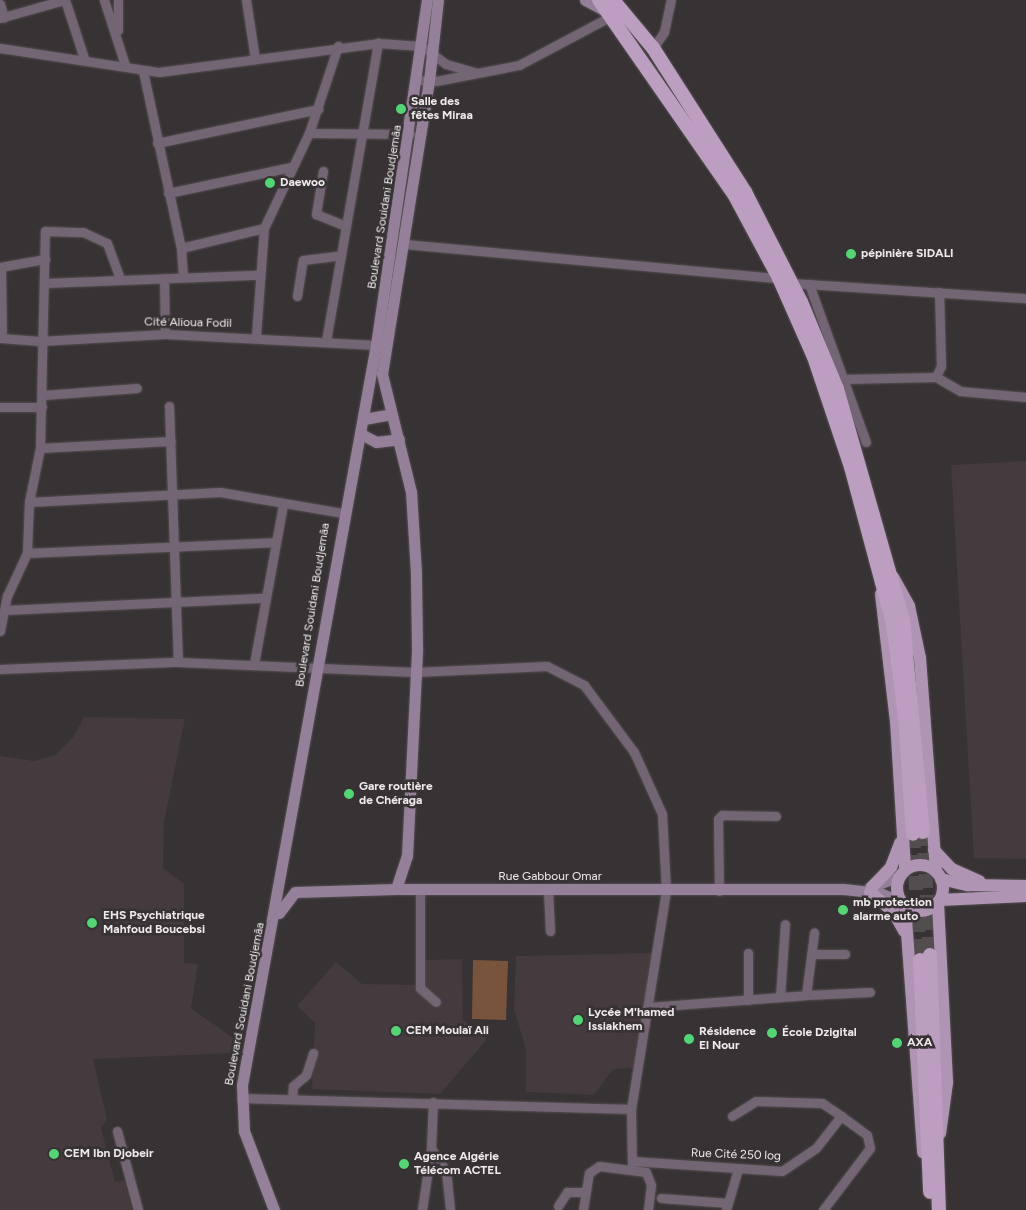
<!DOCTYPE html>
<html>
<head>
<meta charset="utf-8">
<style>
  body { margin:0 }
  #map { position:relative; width:1026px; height:1210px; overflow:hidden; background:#373234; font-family:Figtree,sans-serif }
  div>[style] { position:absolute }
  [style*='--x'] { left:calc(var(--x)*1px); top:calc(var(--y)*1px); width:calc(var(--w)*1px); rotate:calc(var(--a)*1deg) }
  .built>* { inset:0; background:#453a3e }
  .green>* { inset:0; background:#78543c }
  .trunk-tunnel>* { height:14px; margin-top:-7px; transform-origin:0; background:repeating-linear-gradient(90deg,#524e50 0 14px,transparent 0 21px) }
  .roads { filter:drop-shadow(0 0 1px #544f51) drop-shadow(0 0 1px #544f51) }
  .minor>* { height:9px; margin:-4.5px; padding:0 4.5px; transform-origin:4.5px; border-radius:4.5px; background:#736574 }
  .secondary>* { height:11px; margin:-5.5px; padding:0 5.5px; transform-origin:5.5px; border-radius:5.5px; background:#958099 }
  .primary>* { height:12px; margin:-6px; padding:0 6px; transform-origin:6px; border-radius:6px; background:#b094b4 }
  .primary>.ring { margin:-6px; padding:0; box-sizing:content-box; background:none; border:12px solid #b094b4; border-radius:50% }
  .trunk>* { height:14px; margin:-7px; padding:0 7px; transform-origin:7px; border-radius:7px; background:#bc9ec0 }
  .dots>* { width:14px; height:14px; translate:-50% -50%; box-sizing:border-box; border:2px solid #373234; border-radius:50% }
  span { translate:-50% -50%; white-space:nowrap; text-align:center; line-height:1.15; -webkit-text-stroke:5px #373234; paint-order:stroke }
  .poi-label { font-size:12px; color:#eeeaec; font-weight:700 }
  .left { translate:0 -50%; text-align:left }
  .street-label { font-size:12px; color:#eeeaec }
</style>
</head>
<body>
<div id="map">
  <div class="built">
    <i style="clip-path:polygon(1026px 461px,1026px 859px,974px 858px,951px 465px)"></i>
    <i style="clip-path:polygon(84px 717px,185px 719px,164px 822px,163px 868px,184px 884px,184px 963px,198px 964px,191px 1008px,236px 1040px,236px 1053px,93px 1059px,107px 1119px,101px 1128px,115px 1182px,124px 1180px,132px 1210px,0 1210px,0 756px,34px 761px,55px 755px,74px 736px)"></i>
    <i style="clip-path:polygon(652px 953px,634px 1068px,613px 1069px,594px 1095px,526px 1092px,526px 1049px,514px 1009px,516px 956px)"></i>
    <i style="clip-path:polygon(462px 959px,463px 1020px,487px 1039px,440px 1094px,312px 1089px,315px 1023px,297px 1006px,336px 962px,362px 984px,421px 985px,422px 960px)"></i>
  </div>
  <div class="green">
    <i style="clip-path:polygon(473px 960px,508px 961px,506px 1020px,472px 1019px)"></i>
  </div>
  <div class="trunk-tunnel">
    <i style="--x:923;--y:832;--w:123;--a:86.7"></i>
    <i style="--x:913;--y:834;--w:126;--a:86.8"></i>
  </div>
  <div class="roads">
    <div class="minor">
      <i style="--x:65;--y:0;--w:61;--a:71.9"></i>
      <i style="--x:104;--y:0;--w:68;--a:72.1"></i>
      <i style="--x:118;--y:0;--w:30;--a:90"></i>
      <i style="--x:246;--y:0;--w:60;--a:81.3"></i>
      <i style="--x:0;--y:4;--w:14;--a:73"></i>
      <i style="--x:0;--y:18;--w:66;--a:-15.7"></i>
      <i style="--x:0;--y:48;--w:161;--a:8.6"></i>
      <i style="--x:159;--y:72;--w:221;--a:-7.5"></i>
      <i style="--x:378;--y:43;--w:44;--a:3.9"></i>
      <i style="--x:422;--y:46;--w:30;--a:37"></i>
      <i style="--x:446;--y:64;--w:32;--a:16"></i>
      <i style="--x:653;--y:48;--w:19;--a:-55"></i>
      <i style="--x:664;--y:32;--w:33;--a:-78"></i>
      <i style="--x:143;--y:71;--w:181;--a:77.9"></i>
      <i style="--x:181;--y:248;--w:29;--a:86"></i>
      <i style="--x:417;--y:80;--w:19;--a:3"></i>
      <i style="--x:436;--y:81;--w:85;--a:-10.9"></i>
      <i style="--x:519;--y:65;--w:104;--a:-28"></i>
      <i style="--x:309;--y:133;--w:101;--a:0.6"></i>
      <i style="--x:157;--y:143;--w:165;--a:-11.9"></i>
      <i style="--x:323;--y:171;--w:44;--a:99.2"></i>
      <i style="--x:316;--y:214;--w:32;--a:22"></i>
      <i style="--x:168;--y:193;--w:126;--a:-11.9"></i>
      <i style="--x:403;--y:244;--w:378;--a:5.2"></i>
      <i style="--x:181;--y:248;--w:85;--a:-13.5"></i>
      <i style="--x:0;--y:267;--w:46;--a:-10.1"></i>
      <i style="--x:1;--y:267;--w:71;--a:89.2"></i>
      <i style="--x:164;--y:279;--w:55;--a:89"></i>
      <i style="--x:45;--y:283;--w:213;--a:-2.2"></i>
      <i style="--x:792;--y:283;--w:234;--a:3.7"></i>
      <i style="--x:809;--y:284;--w:168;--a:70.2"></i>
      <i style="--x:297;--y:296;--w:36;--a:-81"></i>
      <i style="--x:303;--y:260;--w:38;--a:-7"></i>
      <i style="--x:256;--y:336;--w:108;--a:-85.8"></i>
      <i style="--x:264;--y:228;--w:105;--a:-64.7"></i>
      <i style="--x:309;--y:133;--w:92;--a:-71.6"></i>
      <i style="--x:0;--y:338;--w:40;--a:4.3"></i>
      <i style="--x:40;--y:341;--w:125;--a:-3.2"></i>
      <i style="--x:165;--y:334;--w:211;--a:3"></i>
      <i style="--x:326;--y:341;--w:303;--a:-80.1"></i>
      <i style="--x:936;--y:377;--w:28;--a:30"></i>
      <i style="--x:960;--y:391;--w:66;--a:5.2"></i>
      <i style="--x:843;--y:379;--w:93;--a:-1.2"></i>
      <i style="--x:936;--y:377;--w:12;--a:-66"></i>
      <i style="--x:941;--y:366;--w:74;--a:-91.5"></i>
      <i style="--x:43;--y:395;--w:94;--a:-4.3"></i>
      <i style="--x:169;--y:406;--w:256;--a:88"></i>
      <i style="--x:0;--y:407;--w:42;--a:0"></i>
      <i style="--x:40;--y:448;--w:131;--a:-3.1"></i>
      <i style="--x:29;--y:502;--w:191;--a:-3"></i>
      <i style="--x:220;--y:492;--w:125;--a:9.7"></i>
      <i style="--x:27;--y:553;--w:247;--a:-2.5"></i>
      <i style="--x:5;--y:610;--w:259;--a:-2.7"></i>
      <i style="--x:0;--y:631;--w:36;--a:-79"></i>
      <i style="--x:7;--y:596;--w:47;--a:-65.1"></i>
      <i style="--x:27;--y:553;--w:51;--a:-87.8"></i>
      <i style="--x:29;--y:502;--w:55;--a:-78.5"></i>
      <i style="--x:40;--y:448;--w:217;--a:-88.7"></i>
      <i style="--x:45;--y:231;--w:38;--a:2"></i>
      <i style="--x:83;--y:232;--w:26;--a:25"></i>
      <i style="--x:107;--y:243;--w:37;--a:70"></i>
      <i style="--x:254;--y:664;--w:163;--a:-79.7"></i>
      <i style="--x:0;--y:669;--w:178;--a:-2.3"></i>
      <i style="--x:178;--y:662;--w:237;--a:2.4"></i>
      <i style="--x:415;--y:672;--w:132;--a:-2.6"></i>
      <i style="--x:547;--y:666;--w:42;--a:27.2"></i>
      <i style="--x:584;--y:685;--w:84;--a:53.3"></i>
      <i style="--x:634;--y:752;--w:68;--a:65.7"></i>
      <i style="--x:662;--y:814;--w:77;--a:87"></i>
      <i style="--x:666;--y:891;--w:221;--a:99.1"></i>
      <i style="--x:631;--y:1109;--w:390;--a:-178.4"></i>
      <i style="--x:420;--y:889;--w:99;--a:90"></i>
      <i style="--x:420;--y:988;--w:21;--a:41"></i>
      <i style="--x:548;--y:891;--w:40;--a:87.1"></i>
      <i style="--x:719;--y:891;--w:72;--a:-90.8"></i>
      <i style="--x:718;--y:819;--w:6;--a:-45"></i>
      <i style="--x:722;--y:815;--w:54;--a:1.1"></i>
      <i style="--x:748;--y:953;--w:47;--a:90"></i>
      <i style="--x:812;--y:954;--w:33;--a:0"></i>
      <i style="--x:806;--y:995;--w:64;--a:-2.7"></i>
      <i style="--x:780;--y:997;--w:73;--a:-86.1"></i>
      <i style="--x:648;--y:1007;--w:158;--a:-4.3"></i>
      <i style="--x:806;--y:995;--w:63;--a:-82.6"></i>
      <i style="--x:292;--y:1099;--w:13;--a:-86"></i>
      <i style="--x:293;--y:1086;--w:17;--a:-40"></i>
      <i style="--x:306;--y:1075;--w:23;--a:-72"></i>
      <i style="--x:433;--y:1102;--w:46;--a:92.5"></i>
      <i style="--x:431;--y:1148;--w:27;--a:57"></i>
      <i style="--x:446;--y:1171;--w:39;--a:84"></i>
      <i style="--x:631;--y:1109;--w:56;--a:89"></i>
      <i style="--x:732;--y:1116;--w:28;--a:-32"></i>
      <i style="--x:756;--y:1101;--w:66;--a:1.7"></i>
      <i style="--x:822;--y:1103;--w:23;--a:34"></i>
      <i style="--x:117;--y:1131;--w:82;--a:75.1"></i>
      <i style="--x:632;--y:1161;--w:150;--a:3.8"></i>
      <i style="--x:782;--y:1171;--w:41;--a:-34.1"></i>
      <i style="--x:816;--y:1148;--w:41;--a:-52"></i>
      <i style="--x:841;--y:1116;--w:32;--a:36"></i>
      <i style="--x:867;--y:1135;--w:13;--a:77"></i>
      <i style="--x:870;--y:1148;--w:78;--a:127.2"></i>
      <i style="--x:661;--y:1198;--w:67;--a:4.3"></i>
      <i style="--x:558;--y:1206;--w:17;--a:-57"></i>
      <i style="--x:567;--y:1192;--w:18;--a:0"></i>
      <i style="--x:422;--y:1210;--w:63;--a:-81.7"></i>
      <i style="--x:583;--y:1210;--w:37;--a:-81"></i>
      <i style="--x:589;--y:1173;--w:12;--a:-35"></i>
      <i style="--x:599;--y:1166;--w:47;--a:7.3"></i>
      <i style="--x:646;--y:1172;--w:14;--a:69"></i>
      <i style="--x:651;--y:1185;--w:25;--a:97"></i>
      <i style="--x:726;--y:1210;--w:43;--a:-73.7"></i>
    </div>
    <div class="secondary">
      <i style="--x:585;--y:0;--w:26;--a:28"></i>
      <i style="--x:364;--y:419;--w:28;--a:-10"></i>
      <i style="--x:361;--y:434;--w:17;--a:28"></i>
      <i style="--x:376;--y:442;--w:23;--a:-7"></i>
      <i style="--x:870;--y:887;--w:32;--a:-20"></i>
      <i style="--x:396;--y:889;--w:35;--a:-72"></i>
      <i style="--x:407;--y:856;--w:208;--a:-87.2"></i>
      <i style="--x:417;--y:648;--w:75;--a:-90.8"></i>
      <i style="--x:416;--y:573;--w:81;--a:-93.5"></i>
      <i style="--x:411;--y:492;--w:122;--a:-103.8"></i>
      <i style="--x:382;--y:374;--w:297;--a:-80.9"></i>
      <i style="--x:429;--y:81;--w:81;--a:-83.7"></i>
      <i style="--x:279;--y:913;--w:26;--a:-53"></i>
      <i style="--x:295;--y:892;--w:101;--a:-1.7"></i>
      <i style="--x:396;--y:889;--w:447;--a:0"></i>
      <i style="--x:843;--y:889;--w:37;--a:6"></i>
      <i style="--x:880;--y:893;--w:25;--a:23"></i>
      <i style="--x:274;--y:1210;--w:85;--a:-110.8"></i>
      <i style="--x:244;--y:1131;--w:46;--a:-92.5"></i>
      <i style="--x:242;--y:1085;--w:752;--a:-79.74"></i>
      <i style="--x:376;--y:345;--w:349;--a:-81.6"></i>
    </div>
    <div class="primary">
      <i style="--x:893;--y:577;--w:33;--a:61"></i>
      <i style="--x:909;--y:606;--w:53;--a:78.1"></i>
      <i style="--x:920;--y:658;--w:214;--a:85.7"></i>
      <i style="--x:881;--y:594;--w:128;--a:83.3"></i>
      <i style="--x:896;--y:721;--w:149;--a:86.5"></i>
      <i style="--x:934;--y:850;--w:26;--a:47"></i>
      <i style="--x:952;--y:869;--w:30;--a:24"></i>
      <i class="ring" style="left:897px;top:865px;width:34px;height:34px"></i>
      <i style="--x:941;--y:879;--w:28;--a:13"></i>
      <i style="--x:968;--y:885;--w:58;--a:1"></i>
      <i style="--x:872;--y:887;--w:28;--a:-46"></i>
      <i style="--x:891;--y:867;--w:26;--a:-69"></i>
      <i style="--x:870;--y:892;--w:30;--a:40"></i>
      <i style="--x:893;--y:911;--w:23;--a:61"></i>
      <i style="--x:940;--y:900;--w:86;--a:-2.7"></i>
      <i style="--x:938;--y:903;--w:180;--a:87.1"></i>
      <i style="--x:947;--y:1083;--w:51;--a:97.8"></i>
      <i style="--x:905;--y:905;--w:248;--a:85.8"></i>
    </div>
    <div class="trunk">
      <i style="--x:599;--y:0;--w:236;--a:55.2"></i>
      <i style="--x:734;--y:194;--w:95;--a:61.8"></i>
      <i style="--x:779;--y:278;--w:86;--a:66.1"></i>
      <i style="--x:814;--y:357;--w:116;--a:71.4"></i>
      <i style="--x:851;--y:467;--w:163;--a:75"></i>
      <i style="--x:893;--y:624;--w:94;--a:82.6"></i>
      <i style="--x:905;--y:717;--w:117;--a:86.1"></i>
      <i style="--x:613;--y:0;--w:62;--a:50.2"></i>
      <i style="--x:653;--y:48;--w:171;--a:57.4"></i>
      <i style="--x:745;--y:192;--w:123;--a:63"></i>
      <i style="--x:801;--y:302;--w:94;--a:67.5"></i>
      <i style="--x:837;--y:389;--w:241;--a:74.1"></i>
      <i style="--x:903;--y:621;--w:212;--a:84.6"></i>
      <i style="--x:930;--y:955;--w:255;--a:88"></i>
      <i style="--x:920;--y:960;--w:232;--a:87.5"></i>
    </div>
  </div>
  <div class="dots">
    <i style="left:401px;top:109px;background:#52d673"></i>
    <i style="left:270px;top:183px;background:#52d673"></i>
    <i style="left:851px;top:254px;background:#52d673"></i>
    <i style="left:349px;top:794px;background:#52d673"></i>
    <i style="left:843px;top:910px;background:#52d673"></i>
    <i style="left:92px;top:923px;background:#52d673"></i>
    <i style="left:578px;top:1020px;background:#52d673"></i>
    <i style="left:396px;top:1031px;background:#52d673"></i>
    <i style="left:772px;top:1033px;background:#52d673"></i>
    <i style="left:689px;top:1039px;background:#52d673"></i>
    <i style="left:897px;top:1043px;background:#52d673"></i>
    <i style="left:54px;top:1154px;background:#52d673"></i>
    <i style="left:404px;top:1164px;background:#52d673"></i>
  </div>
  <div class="poi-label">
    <span class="left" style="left:411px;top:109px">Salle des<br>fêtes Miraa</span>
    <span class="left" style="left:280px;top:183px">Daewoo</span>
    <span class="left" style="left:861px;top:254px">pépinière SIDALI</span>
    <span class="left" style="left:359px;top:794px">Gare routière<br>de Chéraga</span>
    <span class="left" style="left:853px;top:910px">mb protection<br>alarme auto</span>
    <span class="left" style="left:103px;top:923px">EHS Psychiatrique<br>Mahfoud Boucebsi</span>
    <span class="left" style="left:588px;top:1020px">Lycée M'hamed<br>Issiakhem</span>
    <span class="left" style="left:406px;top:1031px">CEM Moulaï Ali</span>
    <span class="left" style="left:699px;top:1039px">Résidence<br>El Nour</span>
    <span class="left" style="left:782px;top:1033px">École Dzigital</span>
    <span class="left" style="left:907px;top:1043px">AXA</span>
    <span class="left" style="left:64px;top:1154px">CEM Ibn Djobeir</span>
    <span class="left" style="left:414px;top:1164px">Agence Algérie<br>Télécom ACTEL</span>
  </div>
  <div class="street-label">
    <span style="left:385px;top:207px;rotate:-81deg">Boulevard Souidani Boudjemâa</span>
    <span style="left:188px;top:323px;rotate:1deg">Cité Alioua Fodil</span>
    <span style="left:313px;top:605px;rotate:-81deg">Boulevard Souidani Boudjemâa</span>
    <span style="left:550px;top:877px">Rue Gabbour Omar</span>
    <span style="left:245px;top:1004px;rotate:-79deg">Boulevard Souidani Boudjemâa</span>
    <span style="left:736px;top:1155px;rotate:2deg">Rue Cité 250 log</span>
  </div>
</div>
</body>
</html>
